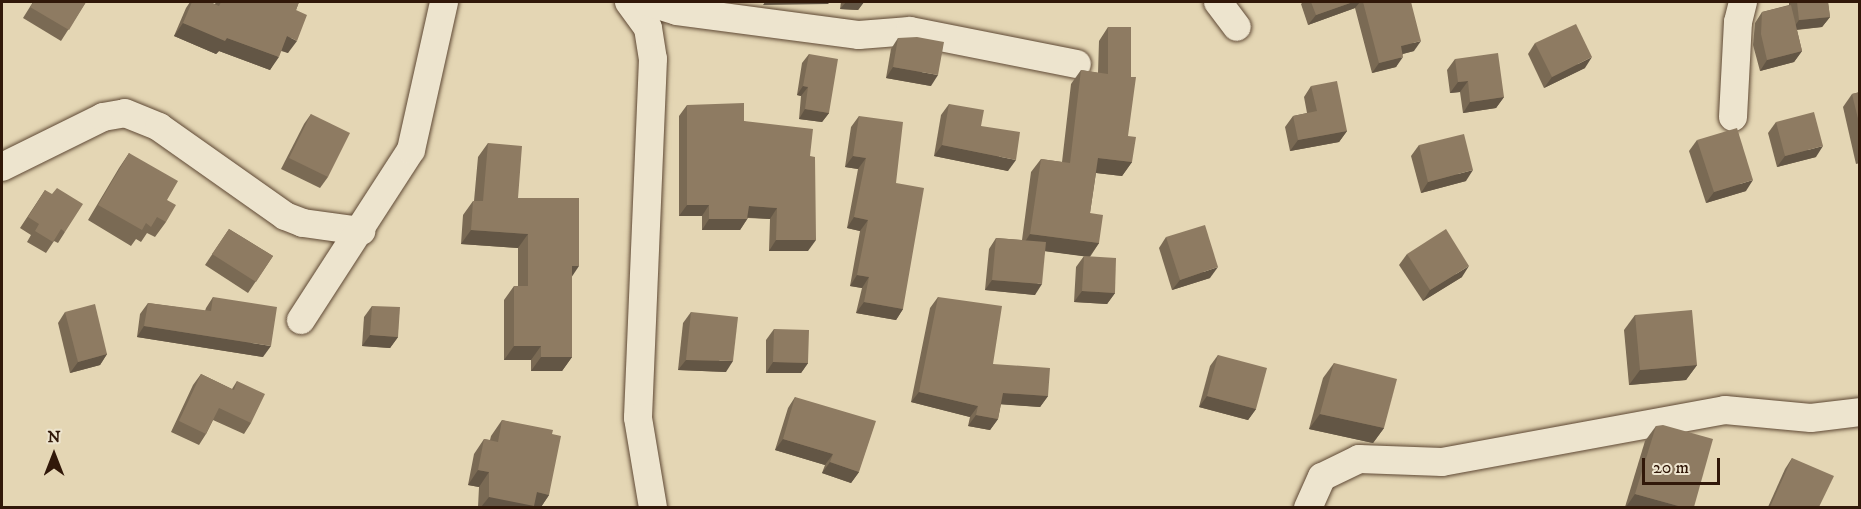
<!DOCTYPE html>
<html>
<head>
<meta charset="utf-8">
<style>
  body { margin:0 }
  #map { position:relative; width:1861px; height:509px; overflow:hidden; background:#e4d6b4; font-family:"IM FELL DW Pica",serif }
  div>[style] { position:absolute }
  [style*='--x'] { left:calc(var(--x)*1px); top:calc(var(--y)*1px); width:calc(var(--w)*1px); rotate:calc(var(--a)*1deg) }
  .roads { filter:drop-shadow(0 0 2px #5e4834) drop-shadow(0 0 2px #5e4834) }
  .minor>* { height:28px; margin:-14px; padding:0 14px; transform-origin:14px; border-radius:14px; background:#ede4ce }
  .wall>* { inset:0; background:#7a6a54 }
  .shaded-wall>* { inset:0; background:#635645 }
  .building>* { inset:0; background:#8e7b62 }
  span { translate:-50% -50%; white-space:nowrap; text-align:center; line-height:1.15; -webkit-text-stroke:4.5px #ede4ce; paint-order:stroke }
  .frame { position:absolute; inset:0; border:3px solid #311809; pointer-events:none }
  .north { position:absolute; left:24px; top:425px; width:60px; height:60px; -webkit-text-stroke:4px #ede4ce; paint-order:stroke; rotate:0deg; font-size:16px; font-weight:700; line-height:24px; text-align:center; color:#311809 }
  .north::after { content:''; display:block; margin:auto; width:21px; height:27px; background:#311809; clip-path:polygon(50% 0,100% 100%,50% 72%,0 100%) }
  .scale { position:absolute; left:1642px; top:458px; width:78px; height:27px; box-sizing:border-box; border:3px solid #311809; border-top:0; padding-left:8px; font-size:18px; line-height:21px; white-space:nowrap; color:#311809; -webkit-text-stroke:4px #ede4ce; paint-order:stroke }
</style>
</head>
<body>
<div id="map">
  <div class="roads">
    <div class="minor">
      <i style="--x:629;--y:2;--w:32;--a:54"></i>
      <i style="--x:648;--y:28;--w:31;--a:81"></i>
      <i style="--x:653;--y:59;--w:359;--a:92.4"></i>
      <i style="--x:638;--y:418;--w:91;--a:80.5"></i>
      <i style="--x:648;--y:2;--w:30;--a:17"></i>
      <i style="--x:677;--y:11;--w:184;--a:7.5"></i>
      <i style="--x:859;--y:35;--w:51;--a:-4.5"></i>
      <i style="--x:910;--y:31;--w:170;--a:11.2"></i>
      <i style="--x:1218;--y:2;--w:31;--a:53"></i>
      <i style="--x:1733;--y:117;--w:95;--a:-87"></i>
      <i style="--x:1738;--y:22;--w:21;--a:-76"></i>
      <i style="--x:2;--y:167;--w:113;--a:-26.3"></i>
      <i style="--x:103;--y:117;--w:22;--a:-10"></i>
      <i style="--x:125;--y:113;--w:37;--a:22"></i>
      <i style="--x:159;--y:127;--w:154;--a:35.2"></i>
      <i style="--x:285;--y:216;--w:19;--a:21"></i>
      <i style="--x:303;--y:223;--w:59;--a:7.9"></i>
      <i style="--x:301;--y:320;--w:202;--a:-57.1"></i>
      <i style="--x:411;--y:150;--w:152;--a:-77.4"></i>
      <i style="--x:1308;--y:508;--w:34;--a:-66"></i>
      <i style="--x:1322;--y:477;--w:41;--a:-25.9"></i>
      <i style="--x:1359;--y:459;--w:83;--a:2.1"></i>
      <i style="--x:1442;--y:462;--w:288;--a:-10.4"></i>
      <i style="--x:1725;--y:410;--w:86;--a:5.3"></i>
      <i style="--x:1811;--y:418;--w:49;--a:-7"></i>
    </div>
  </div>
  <div class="wall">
    <i style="clip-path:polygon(33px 2px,86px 2px,61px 41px,23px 18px)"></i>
    <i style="clip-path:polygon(190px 2px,209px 2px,215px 4px,216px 2px,299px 2px,296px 10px,288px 53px,281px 51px,270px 70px,219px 51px,216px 54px,174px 36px,186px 8px)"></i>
    <i style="clip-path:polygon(841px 2px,864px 2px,858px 10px,840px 9px)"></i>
    <i style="clip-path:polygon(1303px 2px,1411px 2px,1414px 51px,1403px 54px,1396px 67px,1372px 73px,1355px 8px,1308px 25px,1301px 4px)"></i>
    <i style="clip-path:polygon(1789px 2px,1828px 2px,1830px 17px,1822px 27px,1797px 30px,1802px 51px,1794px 62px,1760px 71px,1753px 45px,1755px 23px,1762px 12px,1789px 5px)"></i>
    <i style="clip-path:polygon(1108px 27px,1128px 136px,1132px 162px,1122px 176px,1096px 173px,1090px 213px,1099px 243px,1090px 257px,1115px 293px,1107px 304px,1074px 302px,1076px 267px,1084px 256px,1045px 251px,1035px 295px,985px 290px,989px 249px,996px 238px,1022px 240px,1031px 172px,1041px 159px,1062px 162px,1071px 84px,1081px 70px,1098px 73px,1099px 41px)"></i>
    <i style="clip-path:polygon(898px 38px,931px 86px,886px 78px,891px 49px)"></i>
    <i style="clip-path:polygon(1535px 43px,1585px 68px,1544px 88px,1528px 54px)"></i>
    <i style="clip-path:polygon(809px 54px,829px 113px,822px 122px,799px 119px,801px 96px,797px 95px,802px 63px)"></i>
    <i style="clip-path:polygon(1455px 59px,1504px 97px,1496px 108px,1463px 113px,1460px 92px,1450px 93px,1447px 70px)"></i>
    <i style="clip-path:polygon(1311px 86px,1347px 131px,1339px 142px,1290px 151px,1285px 127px,1293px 116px,1307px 113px,1304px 97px)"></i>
    <i style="clip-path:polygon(1860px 92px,1860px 163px,1856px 164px,1843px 107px,1852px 94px)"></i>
    <i style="clip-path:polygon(949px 104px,981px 126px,1008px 171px,934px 156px,941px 115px)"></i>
    <i style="clip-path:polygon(687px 105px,744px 121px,810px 156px,808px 251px,769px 251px,770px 219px,748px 218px,740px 230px,702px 230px,702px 216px,679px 216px,679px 116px)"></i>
    <i style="clip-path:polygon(311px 114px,328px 177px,320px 188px,281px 169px,304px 124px)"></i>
    <i style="clip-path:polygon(859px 116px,896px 183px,903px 309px,896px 320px,856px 313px,862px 288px,850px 286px,860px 231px,847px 228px,858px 169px,845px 167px,851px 127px)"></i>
    <i style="clip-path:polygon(1776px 122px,1816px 157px,1777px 167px,1768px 133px)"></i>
    <i style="clip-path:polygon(1697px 140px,1746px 191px,1706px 203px,1689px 151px)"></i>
    <i style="clip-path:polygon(488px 143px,518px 198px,572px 276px,572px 357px,562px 371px,531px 371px,531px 360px,504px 360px,504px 300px,514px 286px,518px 286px,518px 248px,461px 244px,463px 215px,473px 201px,474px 201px,478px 157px)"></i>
    <i style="clip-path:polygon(1419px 145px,1466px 181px,1421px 193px,1411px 156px)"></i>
    <i style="clip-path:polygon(129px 153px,167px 200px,166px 222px,155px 237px,147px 233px,141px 242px,136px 239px,131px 246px,88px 220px,119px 168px)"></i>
    <i style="clip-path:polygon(45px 190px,65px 232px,58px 243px,54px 241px,46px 253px,27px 242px,31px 235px,20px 228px)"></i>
    <i style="clip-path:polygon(229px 229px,273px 256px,248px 293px,205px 265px)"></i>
    <i style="clip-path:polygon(1166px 237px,1210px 278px,1172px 290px,1159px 248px)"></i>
    <i style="clip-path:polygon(1407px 254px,1462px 277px,1423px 301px,1399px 265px)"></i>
    <i style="clip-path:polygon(213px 297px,263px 357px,137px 337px,140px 314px,148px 303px,205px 311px,206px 308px)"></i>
    <i style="clip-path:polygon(938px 297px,993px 364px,1048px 396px,1040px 407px,1001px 404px,998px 419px,990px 430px,968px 426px,970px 417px,911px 402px,930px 308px)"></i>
    <i style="clip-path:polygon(372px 306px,398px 337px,390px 348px,362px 346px,364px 317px)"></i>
    <i style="clip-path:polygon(65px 312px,107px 354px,100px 365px,70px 373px,58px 323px)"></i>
    <i style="clip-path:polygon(691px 312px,726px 372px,678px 370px,683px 323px)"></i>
    <i style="clip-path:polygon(1635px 315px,1697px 365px,1686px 380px,1629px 385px,1624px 330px)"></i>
    <i style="clip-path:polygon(774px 329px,808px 363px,801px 373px,766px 373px,766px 340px)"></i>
    <i style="clip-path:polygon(1218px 355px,1256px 409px,1248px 420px,1199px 407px,1210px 366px)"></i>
    <i style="clip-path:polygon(1334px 363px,1384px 428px,1373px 443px,1309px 429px,1323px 378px)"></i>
    <i style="clip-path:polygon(201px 374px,232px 389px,237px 381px,251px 423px,244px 434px,213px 420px,206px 434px,199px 445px,171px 432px,193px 385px)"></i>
    <i style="clip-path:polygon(795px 397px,859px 472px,851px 483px,822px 473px,825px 465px,775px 450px,788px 408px)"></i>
    <i style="clip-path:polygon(502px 420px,552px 434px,549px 495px,541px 507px,478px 507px,479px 487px,468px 485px,474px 454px,484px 439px,490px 440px,491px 436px)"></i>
    <i style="clip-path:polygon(1656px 426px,1694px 507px,1625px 507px,1645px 441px)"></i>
    <i style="clip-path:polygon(1792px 458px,1819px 507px,1768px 507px,1785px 469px)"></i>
  </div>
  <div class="shaded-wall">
    <i style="clip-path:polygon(765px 2px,830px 2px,828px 4px,763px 5px)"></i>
    <i style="clip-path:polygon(846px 2px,864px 2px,858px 10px,840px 9px)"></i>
    <i style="clip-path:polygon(1353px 2px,1360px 2px,1355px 8px,1308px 25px,1316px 15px)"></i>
    <i style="clip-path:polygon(1830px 17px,1822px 27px,1792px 30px,1799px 20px)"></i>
    <i style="clip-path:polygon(183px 23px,227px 38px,279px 57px,270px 70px,219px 51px,216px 54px,174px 36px)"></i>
    <i style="clip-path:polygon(287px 36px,297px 41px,288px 53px,278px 49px)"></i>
    <i style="clip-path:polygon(1421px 41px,1414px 51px,1394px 56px,1401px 46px)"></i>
    <i style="clip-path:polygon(1802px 51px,1794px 62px,1760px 71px,1767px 60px)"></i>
    <i style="clip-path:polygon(1403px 57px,1396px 67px,1372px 73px,1379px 63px)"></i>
    <i style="clip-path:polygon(1592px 57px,1585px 68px,1544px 88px,1552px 77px)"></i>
    <i style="clip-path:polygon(893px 67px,938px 75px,931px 86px,886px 78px)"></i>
    <i style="clip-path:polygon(1468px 81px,1460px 92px,1450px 93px,1458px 82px)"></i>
    <i style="clip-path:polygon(803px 86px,808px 87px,801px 96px,797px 95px)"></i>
    <i style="clip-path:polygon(1504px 97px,1496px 108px,1463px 113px,1470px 102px)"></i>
    <i style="clip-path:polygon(805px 109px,829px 113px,822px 122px,799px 119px)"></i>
    <i style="clip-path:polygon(1347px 131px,1339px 142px,1290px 151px,1298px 140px)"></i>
    <i style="clip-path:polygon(942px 145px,1016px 160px,1008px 171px,934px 156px)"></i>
    <i style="clip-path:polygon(1823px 146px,1816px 157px,1777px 167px,1785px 156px)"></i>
    <i style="clip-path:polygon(853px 156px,866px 158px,858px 169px,845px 167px)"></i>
    <i style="clip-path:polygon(1098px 158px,1132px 162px,1122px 176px,1088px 172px)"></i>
    <i style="clip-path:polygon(1473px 170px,1466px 181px,1421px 193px,1428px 182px)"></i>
    <i style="clip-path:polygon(1753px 180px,1746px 191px,1706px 203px,1714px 192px)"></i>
    <i style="clip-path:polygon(687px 205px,709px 205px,702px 216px,679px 216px)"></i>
    <i style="clip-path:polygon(749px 206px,777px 208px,770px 219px,741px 217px)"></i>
    <i style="clip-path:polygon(854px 217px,868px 220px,860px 231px,847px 228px)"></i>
    <i style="clip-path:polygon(709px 219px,747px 219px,740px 230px,702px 230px)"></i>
    <i style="clip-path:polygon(471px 230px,528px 234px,518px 248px,461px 244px)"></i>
    <i style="clip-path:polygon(1030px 234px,1099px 243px,1089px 257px,1021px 248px)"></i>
    <i style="clip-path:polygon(776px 240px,816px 240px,808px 251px,769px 251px)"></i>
    <i style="clip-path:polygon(572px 266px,579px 266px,569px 281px)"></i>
    <i style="clip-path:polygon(1469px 266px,1462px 277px,1423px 301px,1430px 290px)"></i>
    <i style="clip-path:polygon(1218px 267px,1210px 278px,1172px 290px,1180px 280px)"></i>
    <i style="clip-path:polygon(857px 275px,869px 277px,862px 288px,850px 286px)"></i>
    <i style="clip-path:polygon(992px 280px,1042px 284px,1035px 295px,985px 290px)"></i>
    <i style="clip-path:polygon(1082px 291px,1115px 293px,1107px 304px,1074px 302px)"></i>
    <i style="clip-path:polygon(864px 302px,903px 309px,896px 320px,856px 313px)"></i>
    <i style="clip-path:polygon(144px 326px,271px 346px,263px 357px,137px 337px)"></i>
    <i style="clip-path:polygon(370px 335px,398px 337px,390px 348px,362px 346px)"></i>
    <i style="clip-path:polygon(514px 346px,541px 346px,531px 360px,504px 360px)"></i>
    <i style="clip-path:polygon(107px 354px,100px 365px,70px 373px,78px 362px)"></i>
    <i style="clip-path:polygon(541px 357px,572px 357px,562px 371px,531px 371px)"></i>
    <i style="clip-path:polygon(686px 360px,733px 361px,726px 372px,678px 370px)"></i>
    <i style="clip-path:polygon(773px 362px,808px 363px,801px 373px,766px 373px)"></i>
    <i style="clip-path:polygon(1697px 365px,1686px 380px,1629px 385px,1640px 370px)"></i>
    <i style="clip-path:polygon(919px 392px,978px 406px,970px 417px,911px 402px)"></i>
    <i style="clip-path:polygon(1003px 393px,1048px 396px,1040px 407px,996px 404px)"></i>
    <i style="clip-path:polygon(1207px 396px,1256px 409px,1248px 420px,1199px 407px)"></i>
    <i style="clip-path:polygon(1320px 414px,1384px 428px,1373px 443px,1309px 429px)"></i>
    <i style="clip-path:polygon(976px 415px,998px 419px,990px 430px,968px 426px)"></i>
    <i style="clip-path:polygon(783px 439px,833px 454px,825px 465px,775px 450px)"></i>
    <i style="clip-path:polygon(830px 462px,859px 472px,851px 483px,822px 473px)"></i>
    <i style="clip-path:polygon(478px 470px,489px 472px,479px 487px,468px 485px)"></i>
    <i style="clip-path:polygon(537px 492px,549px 495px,541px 507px,481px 507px,489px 497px)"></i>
    <i style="clip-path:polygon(1635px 494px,1682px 507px,1626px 507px)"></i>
  </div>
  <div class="building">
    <i style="clip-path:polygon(34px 2px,86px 2px,69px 30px,30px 7px)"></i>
    <i style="clip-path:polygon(192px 2px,209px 2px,219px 6px,221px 2px,299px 2px,296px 10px,307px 15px,297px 41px,287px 36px,279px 57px,227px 38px,225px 41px,183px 23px)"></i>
    <i style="clip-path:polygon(1311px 2px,1353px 2px,1316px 15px)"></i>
    <i style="clip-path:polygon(1363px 2px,1411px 2px,1421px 41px,1401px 46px,1403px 57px,1379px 63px)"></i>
    <i style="clip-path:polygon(1797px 2px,1828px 2px,1830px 17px,1799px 20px)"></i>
    <i style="clip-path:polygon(1791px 5px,1802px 51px,1767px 60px,1761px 34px,1762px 12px)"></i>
    <i style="clip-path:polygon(1576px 24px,1592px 57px,1552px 77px,1535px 43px)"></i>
    <i style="clip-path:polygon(1108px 27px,1131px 27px,1131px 77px,1136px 77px,1128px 136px,1136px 137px,1132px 162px,1098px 158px,1090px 213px,1103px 215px,1099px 243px,1030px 234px,1041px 159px,1070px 163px,1081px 70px,1108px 74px)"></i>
    <i style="clip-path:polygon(917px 37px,944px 42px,938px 75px,893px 67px,898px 38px)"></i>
    <i style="clip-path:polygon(1498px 53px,1504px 97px,1470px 102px,1468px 81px,1458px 82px,1455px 59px)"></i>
    <i style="clip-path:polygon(809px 54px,838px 59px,829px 113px,805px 109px,808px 87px,803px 86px)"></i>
    <i style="clip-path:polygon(1337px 81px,1347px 131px,1298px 140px,1293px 116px,1317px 111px,1311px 86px)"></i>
    <i style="clip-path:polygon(1860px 92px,1860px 127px,1852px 94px)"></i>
    <i style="clip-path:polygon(744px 103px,744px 121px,813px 129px,810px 156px,815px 157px,816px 240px,776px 240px,777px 208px,749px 206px,747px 219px,709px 219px,709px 205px,687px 205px,687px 105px)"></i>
    <i style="clip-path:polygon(949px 104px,984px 110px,981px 126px,1020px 132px,1016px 160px,942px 145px)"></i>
    <i style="clip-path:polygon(1814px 112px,1823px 146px,1785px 156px,1776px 122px)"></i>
    <i style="clip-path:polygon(311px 114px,350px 133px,328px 177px,289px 158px)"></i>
    <i style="clip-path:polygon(859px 116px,903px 122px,896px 183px,924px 188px,903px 309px,864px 302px,869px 277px,857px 275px,868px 220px,854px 217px,866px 158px,853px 156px)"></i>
    <i style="clip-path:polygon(1737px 128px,1753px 180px,1714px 192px,1697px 140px)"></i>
    <i style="clip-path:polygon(1464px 134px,1473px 170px,1428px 182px,1419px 145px)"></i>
    <i style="clip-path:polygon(488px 143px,522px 146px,518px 198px,579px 198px,579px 266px,572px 266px,572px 357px,541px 357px,541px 346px,514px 346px,514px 286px,528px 286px,528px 234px,471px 230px,473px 201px,483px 201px)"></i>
    <i style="clip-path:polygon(129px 153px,178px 181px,167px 200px,176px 205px,166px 222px,157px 217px,151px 227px,146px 223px,142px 230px,98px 205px)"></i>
    <i style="clip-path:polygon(57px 188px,83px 204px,65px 232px,61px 229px,53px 242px,35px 231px,39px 224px,28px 217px,45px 190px,52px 194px)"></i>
    <i style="clip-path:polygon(1205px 225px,1218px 267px,1180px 280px,1166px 237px)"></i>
    <i style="clip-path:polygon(229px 229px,273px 256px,256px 282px,212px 254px)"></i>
    <i style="clip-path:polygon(1446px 229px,1469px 266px,1430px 290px,1407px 254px)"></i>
    <i style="clip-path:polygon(996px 238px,1046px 242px,1042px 284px,992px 280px)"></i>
    <i style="clip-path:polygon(1084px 256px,1116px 258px,1115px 293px,1082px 291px)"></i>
    <i style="clip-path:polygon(213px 297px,277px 307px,271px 346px,144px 326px,148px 303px,211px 311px)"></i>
    <i style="clip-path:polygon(938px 297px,1002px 306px,993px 364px,1050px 368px,1048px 396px,1003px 393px,998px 419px,976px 415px,978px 406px,919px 392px)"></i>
    <i style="clip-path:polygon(95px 304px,107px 354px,78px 362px,65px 312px)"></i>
    <i style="clip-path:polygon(372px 306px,400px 307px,398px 337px,370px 335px)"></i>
    <i style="clip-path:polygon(1692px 310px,1697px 365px,1640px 370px,1635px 315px)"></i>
    <i style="clip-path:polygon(691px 312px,738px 317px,733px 361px,686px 360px)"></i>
    <i style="clip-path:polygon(774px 329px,809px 330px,808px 363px,773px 362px)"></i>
    <i style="clip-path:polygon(1218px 355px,1267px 368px,1256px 409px,1207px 396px)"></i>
    <i style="clip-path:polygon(1334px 363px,1397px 379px,1384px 428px,1320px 414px)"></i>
    <i style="clip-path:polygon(201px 374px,234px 390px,237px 381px,265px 394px,251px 423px,219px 408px,206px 434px,179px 421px)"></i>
    <i style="clip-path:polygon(795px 397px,876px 421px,859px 472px,830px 462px,833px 454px,783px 439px)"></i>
    <i style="clip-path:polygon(502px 420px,553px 430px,552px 434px,561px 436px,549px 495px,537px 492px,534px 506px,489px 497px,489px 472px,478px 470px,484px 439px,498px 442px)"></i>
    <i style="clip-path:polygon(1663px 425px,1713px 439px,1694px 507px,1682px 507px,1635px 494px,1656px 426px)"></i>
    <i style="clip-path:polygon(1792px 458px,1834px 476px,1819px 507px,1770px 507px)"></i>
  </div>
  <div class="frame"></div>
  <div class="north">N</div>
  <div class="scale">20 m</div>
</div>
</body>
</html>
